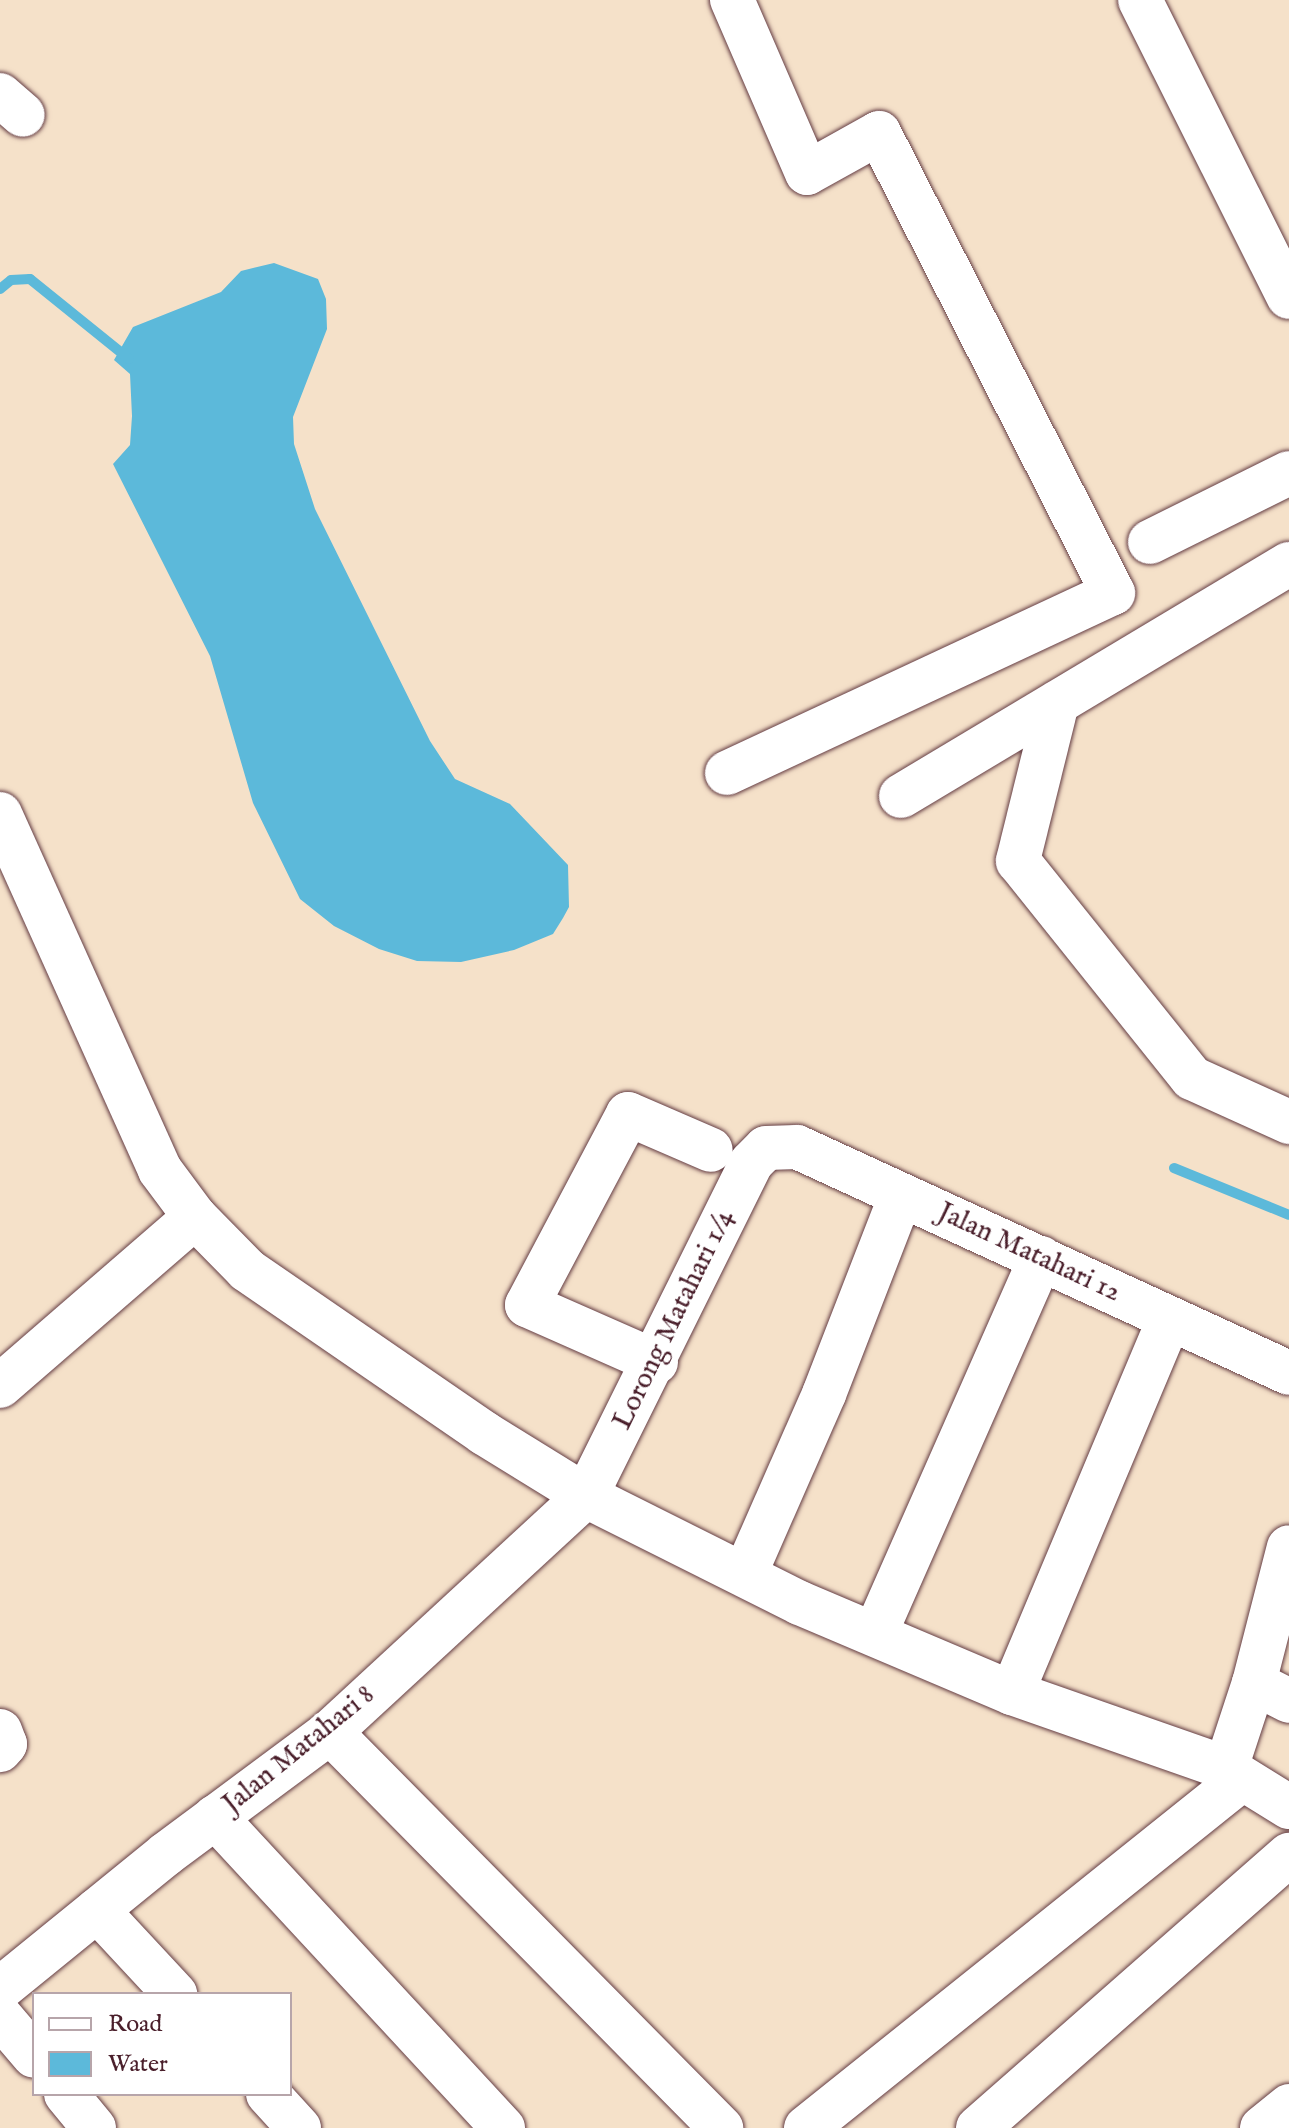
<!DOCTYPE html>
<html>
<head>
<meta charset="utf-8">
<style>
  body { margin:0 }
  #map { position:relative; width:1289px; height:2128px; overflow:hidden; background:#f5e1c9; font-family:"IM FELL English",serif }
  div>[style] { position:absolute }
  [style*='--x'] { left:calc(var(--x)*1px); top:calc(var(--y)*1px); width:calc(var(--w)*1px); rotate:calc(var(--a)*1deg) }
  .water>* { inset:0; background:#5cb9da }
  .stream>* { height:10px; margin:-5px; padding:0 5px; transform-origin:5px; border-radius:5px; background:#5cb9da }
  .roads { filter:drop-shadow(0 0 2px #643c43) drop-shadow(0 0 2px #643c43) }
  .minor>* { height:44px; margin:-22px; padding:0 22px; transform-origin:22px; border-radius:22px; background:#fff }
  span { translate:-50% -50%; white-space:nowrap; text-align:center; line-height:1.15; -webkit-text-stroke:7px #fff; paint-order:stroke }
  .street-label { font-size:28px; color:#4a1f2b }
  .legend { position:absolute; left:32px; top:1992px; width:260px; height:104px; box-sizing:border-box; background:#fff; border:2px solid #b7a5aa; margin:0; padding:10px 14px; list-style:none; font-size:24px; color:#4a1f2b }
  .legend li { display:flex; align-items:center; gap:16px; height:40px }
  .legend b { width:40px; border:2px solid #b7a5aa }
</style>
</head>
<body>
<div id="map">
  <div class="water">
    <i style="clip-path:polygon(274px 263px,318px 279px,326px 299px,327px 329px,293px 417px,294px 444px,315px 509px,430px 741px,455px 779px,510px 804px,568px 865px,569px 907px,563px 918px,553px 934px,514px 950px,461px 962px,417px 961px,379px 949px,334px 926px,300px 899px,253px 803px,210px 656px,113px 464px,130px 445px,132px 416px,130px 374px,114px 360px,133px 327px,221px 292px,241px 271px)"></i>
  </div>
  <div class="stream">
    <i style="--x:0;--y:289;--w:14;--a:-39"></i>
    <i style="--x:11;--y:280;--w:19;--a:-3"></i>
    <i style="--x:30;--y:279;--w:127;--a:38.9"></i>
    <i style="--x:1174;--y:1168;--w:124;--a:22.2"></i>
  </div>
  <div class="roads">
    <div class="minor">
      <i style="--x:1140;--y:0;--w:332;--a:63.4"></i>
      <i style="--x:0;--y:95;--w:30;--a:41"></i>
      <i style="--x:1150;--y:542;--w:155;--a:-26.4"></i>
      <i style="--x:1057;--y:703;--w:163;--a:103.9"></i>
      <i style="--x:1018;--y:861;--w:278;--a:51.3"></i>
      <i style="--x:1192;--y:1078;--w:107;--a:24.4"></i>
      <i style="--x:727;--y:773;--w:426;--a:-25"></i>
      <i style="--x:1113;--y:593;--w:516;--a:-116.96"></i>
      <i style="--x:879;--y:133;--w:82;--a:150.9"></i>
      <i style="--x:807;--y:173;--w:189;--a:-113.4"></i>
      <i style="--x:901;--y:796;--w:452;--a:-30.9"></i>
      <i style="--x:0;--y:814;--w:390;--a:65.8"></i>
      <i style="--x:160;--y:1170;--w:59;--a:53.3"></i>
      <i style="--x:195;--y:1217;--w:74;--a:45.5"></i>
      <i style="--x:247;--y:1270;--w:288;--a:34.5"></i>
      <i style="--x:484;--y:1433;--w:120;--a:31.7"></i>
      <i style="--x:586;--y:1496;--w:239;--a:26.6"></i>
      <i style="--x:800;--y:1603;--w:230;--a:23"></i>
      <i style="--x:1012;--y:1693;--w:227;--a:19.3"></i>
      <i style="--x:1226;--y:1768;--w:74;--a:31.8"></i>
      <i style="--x:656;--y:1362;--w:141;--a:-156.2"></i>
      <i style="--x:527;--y:1305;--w:216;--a:-62.1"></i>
      <i style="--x:628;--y:1114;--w:90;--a:23.4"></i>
      <i style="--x:0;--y:1386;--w:258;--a:-40.9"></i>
      <i style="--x:745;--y:1574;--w:197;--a:-66.3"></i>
      <i style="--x:824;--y:1394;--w:213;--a:-68.8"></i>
      <i style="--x:875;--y:1634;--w:411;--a:-66.2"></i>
      <i style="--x:1254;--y:1683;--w:39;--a:27"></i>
      <i style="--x:1012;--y:1693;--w:406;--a:-67.2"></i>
      <i style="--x:0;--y:1731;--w:14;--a:69"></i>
      <i style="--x:5;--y:1744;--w:8;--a:130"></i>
      <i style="--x:330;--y:1732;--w:557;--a:45.36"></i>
      <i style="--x:1226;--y:1768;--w:89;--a:-71.8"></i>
      <i style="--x:1254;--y:1683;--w:140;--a:-75.6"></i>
      <i style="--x:215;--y:1817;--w:424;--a:47.2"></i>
      <i style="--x:97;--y:1910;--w:115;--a:47.1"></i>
      <i style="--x:0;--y:1989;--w:214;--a:-39.1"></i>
      <i style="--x:166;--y:1854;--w:204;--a:-36.6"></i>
      <i style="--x:330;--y:1732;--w:348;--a:-42.7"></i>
      <i style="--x:586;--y:1496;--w:372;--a:-63.6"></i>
      <i style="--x:751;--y:1163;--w:21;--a:-45"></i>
      <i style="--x:766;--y:1148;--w:31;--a:-2"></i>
      <i style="--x:797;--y:1147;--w:541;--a:24.67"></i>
      <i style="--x:0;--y:2016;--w:52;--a:49.6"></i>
      <i style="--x:66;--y:2094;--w:44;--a:50.5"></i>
      <i style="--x:268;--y:2094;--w:46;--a:47.6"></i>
      <i style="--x:806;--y:2128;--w:558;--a:-38.68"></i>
      <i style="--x:978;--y:2128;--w:414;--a:-41.3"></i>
      <i style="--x:1262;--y:2128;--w:35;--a:-39"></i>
    </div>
  </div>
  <div class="street-label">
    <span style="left:1029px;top:1253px;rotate:25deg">Jalan Matahari 12</span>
    <span style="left:674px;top:1320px;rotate:-64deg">Lorong Matahari 1/4</span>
    <span style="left:299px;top:1750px;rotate:-39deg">Jalan Matahari 8</span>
  </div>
  <ul class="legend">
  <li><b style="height:10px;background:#fff"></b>Road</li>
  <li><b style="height:22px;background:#5cb9da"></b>Water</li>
  </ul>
</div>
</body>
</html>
